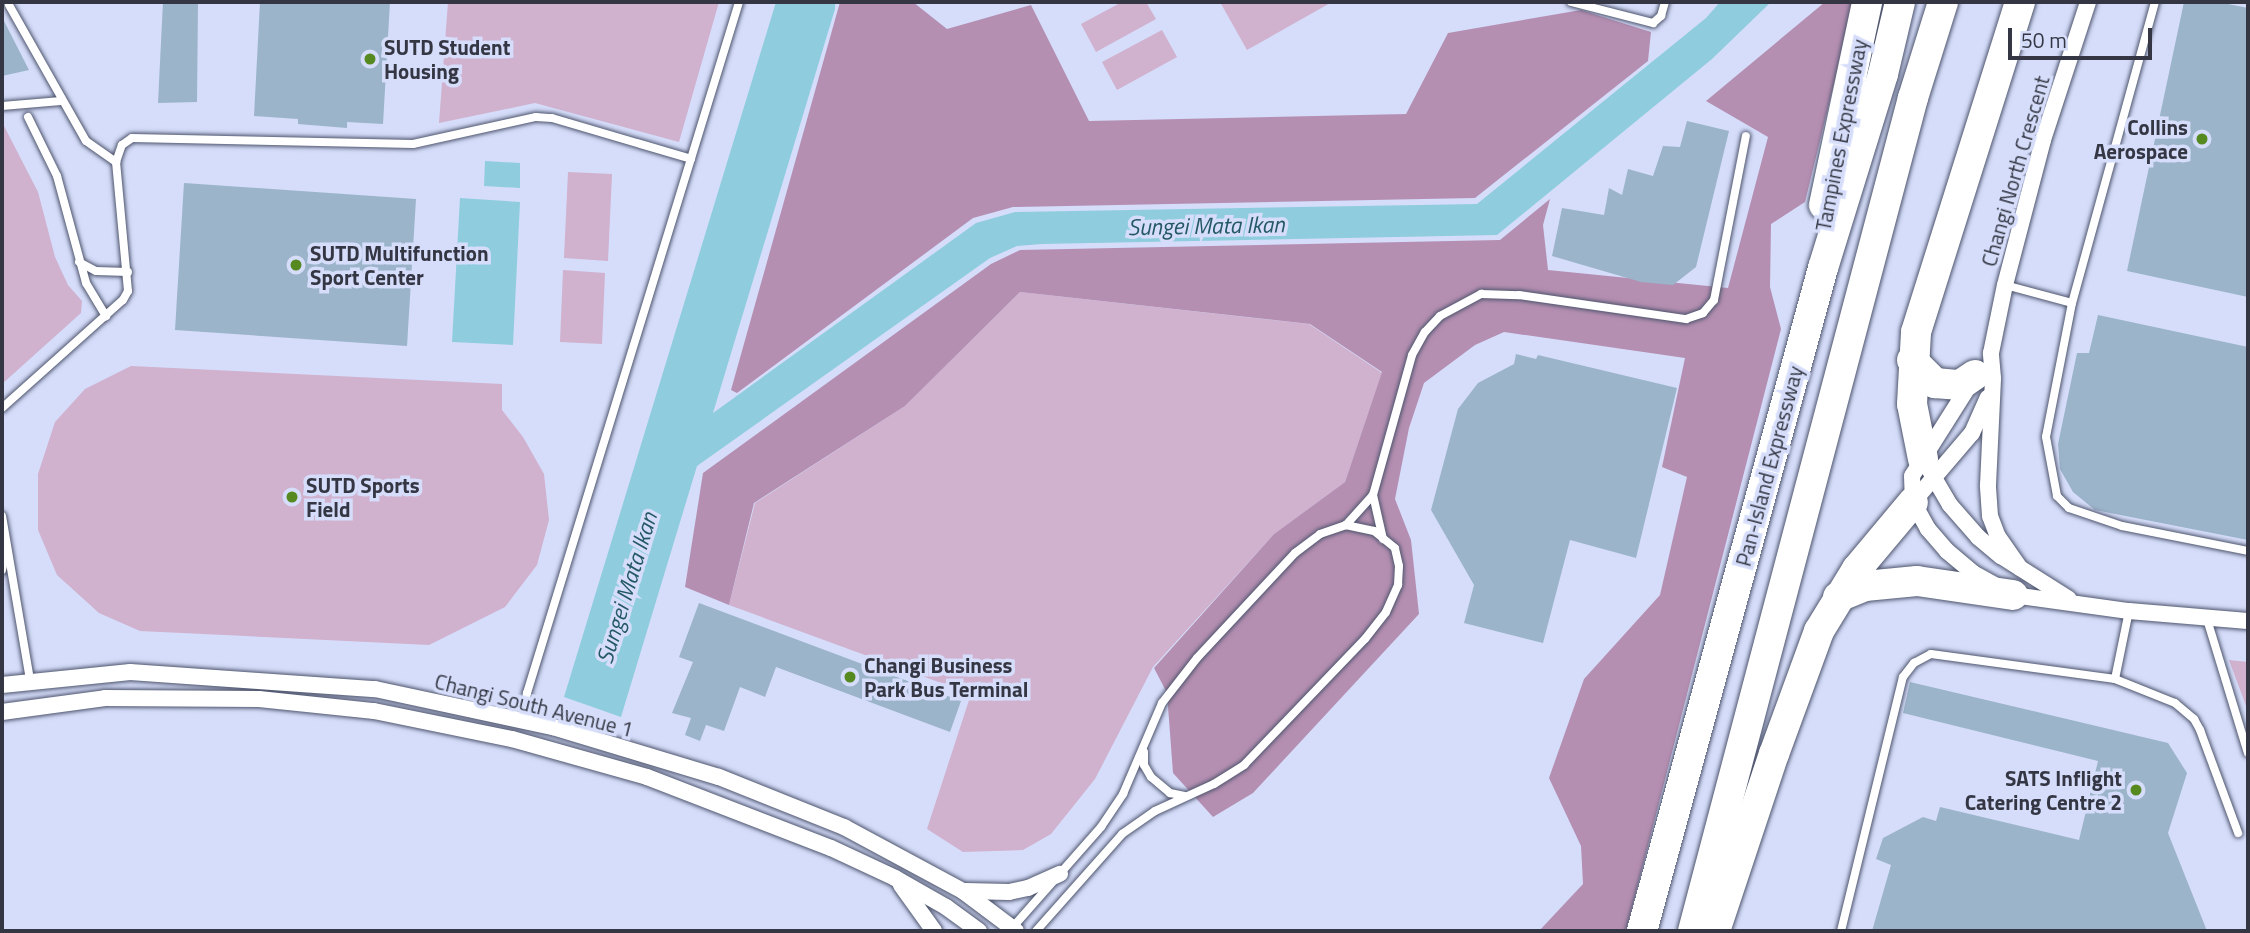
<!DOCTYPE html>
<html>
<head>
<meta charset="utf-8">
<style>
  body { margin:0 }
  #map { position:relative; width:2250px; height:933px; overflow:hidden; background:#d5ddfa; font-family:"Titillium Web",sans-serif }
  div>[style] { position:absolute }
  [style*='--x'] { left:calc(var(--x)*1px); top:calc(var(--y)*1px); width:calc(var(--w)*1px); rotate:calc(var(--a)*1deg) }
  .green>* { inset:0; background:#d0b1ce }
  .forest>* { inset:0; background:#b58fb2 }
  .water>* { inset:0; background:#8fcdde }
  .building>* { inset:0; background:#9bb4c9 }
  .roads { filter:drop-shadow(0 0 2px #4e556d) drop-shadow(0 0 2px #4e556d) }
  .lane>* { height:8px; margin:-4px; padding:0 4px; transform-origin:4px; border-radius:4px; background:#fff }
  .street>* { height:16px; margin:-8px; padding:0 8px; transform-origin:8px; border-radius:8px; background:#fff }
  .highway>* { height:30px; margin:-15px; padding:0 15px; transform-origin:15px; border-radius:15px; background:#fff }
  .dots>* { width:19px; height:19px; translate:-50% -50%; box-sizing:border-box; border:4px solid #d5ddfa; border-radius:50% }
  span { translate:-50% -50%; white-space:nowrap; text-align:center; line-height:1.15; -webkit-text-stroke:7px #d5ddfa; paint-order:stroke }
  .poi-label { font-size:21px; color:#343743; font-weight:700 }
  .left { translate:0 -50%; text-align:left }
  .right { translate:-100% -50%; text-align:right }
  .street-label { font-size:21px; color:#343743 }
  .water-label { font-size:23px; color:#245864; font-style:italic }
  .frame { position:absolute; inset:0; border:4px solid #343743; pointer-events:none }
  .scale { position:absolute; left:2008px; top:28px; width:144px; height:32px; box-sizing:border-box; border:4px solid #343743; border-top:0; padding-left:9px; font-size:21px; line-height:24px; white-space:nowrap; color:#343743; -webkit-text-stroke:5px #d5ddfa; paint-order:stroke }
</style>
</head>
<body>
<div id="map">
  <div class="green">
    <i style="clip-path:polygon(448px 2px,719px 2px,679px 142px,535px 103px,439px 123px)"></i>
    <i style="clip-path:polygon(1122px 2px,1146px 2px,1156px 19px,1096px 52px,1081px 24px)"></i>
    <i style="clip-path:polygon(1220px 2px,1332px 2px,1247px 50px)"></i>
    <i style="clip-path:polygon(1162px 30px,1177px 57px,1117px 90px,1102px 62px)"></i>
    <i style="clip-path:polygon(2px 122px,38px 192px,55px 257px,68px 285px,82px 301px,81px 313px,2px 384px)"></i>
    <i style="clip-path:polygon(568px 172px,612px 174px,608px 261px,564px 258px)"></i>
    <i style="clip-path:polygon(563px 270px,605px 273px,602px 344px,560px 342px)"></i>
    <i style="clip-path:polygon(1020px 292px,1309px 324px,1382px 373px,1345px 482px,1274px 534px,1153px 667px,1095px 779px,1051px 834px,1023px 850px,963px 852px,927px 829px,971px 694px,729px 605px,755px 503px,905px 406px)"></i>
    <i style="clip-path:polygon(131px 366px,502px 384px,502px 410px,523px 437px,544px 474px,549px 520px,537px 565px,505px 607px,429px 645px,140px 631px,99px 613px,57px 575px,38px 530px,38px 474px,55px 422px,85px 389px)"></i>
    <i style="clip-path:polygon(2229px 660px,2248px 662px,2248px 706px,2246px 706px)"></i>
  </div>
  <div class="forest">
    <i style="clip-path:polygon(840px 2px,913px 2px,947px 29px,1031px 5px,1089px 121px,1406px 114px,1448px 33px,1581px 10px,1651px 32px,1648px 61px,1475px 198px,1013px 207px,973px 218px,737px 393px,731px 390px)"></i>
    <i style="clip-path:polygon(1825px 2px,1854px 2px,1805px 202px,1771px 224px,1770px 287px,1781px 329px,1626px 931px,1539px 931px,1583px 884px,1581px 846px,1549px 778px,1584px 679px,1660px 595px,1687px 477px,1662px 467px,1685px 358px,1504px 332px,1475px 345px,1424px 383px,1409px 428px,1395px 499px,1411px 540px,1419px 614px,1253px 793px,1213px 817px,1173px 773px,1167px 693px,1154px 668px,1274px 534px,1345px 482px,1382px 372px,1310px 324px,1020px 292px,905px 406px,754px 503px,729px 605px,685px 587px,703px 473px,991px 264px,1020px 250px,1500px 240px,1550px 199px,1543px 225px,1548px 270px,1728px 288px,1768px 137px,1706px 101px)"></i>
  </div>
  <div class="water">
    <i style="clip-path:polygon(776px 2px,835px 2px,835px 9px,713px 413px,976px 223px,1015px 212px,1477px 204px,1706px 18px,1720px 2px,1771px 2px,1712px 59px,1497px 235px,1042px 244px,1017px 246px,990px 258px,697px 466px,621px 717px,564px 697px)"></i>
    <i style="clip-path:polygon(485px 161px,520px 163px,520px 188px,484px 186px)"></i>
    <i style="clip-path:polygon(460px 198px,520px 202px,513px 345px,452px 342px)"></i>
  </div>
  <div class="building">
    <i style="clip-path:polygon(163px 2px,198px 2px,197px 102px,158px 103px)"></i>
    <i style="clip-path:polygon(260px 2px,390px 2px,383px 124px,347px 122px,347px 128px,298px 124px,298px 119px,254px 116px)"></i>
    <i style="clip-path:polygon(2184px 2px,2218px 2px,2248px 8px,2248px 297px,2127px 271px)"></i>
    <i style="clip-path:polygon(2px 17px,29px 70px,2px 76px)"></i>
    <i style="clip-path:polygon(1687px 121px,1729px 131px,1696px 267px,1673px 285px,1641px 282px,1552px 256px,1562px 208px,1604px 215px,1609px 188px,1622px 195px,1628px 169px,1653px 176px,1663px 146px,1680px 147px)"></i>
    <i style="clip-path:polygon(184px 183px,416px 199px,407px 346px,175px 330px)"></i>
    <i style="clip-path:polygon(2098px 315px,2248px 347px,2248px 540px,2095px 510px,2073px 492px,2060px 469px,2058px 444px,2077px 353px,2089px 353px)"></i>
    <i style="clip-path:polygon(1516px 354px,1536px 359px,1538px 355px,1677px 388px,1636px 558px,1570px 540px,1543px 643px,1464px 623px,1474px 585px,1431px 510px,1458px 409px,1478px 383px,1514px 364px)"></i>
    <i style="clip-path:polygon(699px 603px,961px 701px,950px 732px,776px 667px,765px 697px,740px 687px,724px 731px,706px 725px,700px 741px,685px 735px,691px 718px,672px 713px,693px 662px,679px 657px)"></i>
    <i style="clip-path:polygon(1910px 682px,2168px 743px,2187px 773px,2168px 833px,2207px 931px,1872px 931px,1891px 865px,1876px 859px,1883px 838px,1923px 817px,1936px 821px,1940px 807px,2079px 840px,2098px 761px,1903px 713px)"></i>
  </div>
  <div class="roads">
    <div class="lane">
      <i style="--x:1571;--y:2;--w:85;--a:14.4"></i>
      <i style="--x:1653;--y:23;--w:11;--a:-41"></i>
      <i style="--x:1661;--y:16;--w:15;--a:-74"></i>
      <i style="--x:2155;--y:2;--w:312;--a:105.4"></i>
      <i style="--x:2072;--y:303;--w:136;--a:101"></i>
      <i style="--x:2046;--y:437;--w:60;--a:79.4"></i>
      <i style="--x:2057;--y:496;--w:17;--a:45"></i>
      <i style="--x:2069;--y:508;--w:56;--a:18.8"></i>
      <i style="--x:2122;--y:526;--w:128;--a:11.2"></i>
      <i style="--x:9;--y:5;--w:156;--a:60.5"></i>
      <i style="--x:86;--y:141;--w:37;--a:35"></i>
      <i style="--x:2;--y:106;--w:59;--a:-4.8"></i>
      <i style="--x:28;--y:117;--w:66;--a:63.8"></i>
      <i style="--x:57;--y:176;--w:111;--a:74.8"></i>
      <i style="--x:86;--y:283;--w:39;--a:59"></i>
      <i style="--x:79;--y:262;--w:19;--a:28"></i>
      <i style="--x:96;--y:271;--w:32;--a:2"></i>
      <i style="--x:2005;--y:285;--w:69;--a:15"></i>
      <i style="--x:2;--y:408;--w:162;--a:-41.8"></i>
      <i style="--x:123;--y:300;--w:10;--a:-61"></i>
      <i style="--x:128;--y:291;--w:130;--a:-95.3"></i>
      <i style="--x:116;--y:162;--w:18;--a:-71"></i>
      <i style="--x:122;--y:145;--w:12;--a:-35"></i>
      <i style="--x:132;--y:138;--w:281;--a:1.2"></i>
      <i style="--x:413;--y:144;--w:126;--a:-12.4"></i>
      <i style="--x:536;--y:117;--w:16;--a:4"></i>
      <i style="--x:552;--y:118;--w:145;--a:16.4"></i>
      <i style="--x:1373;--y:495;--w:45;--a:77.2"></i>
      <i style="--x:2;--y:516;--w:166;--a:80.3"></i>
      <i style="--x:2;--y:570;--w:18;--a:-77"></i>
      <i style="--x:2206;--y:616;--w:143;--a:73"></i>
      <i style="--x:2115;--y:679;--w:69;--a:-78.4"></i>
      <i style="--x:524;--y:720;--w:27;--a:-84"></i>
      <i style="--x:527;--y:693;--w:723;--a:-72.94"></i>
      <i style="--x:1144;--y:752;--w:13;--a:90"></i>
      <i style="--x:1144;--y:765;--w:14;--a:60"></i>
      <i style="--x:1151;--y:777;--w:25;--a:40"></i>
      <i style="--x:1170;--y:793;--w:16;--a:11"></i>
      <i style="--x:1012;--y:928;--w:135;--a:-48.6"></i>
      <i style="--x:1101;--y:827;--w:40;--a:-56"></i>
      <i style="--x:1123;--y:794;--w:99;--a:-66.8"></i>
      <i style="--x:1162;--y:703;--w:57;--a:-52.1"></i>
      <i style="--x:1197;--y:658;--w:144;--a:-47"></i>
      <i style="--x:1295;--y:553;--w:31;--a:-37"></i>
      <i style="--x:1320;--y:534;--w:28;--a:-19"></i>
      <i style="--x:1346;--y:525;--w:40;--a:-48"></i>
      <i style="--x:1373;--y:495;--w:145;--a:-74.4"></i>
      <i style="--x:1412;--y:355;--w:26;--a:-61"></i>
      <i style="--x:1425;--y:332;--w:22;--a:-47"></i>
      <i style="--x:1440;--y:316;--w:47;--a:-28.2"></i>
      <i style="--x:1481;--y:294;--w:38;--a:2"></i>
      <i style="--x:1519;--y:295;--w:169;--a:8.2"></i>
      <i style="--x:1686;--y:319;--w:18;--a:-19"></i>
      <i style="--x:1703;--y:313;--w:17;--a:-50"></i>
      <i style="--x:1714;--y:300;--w:167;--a:-79"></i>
      <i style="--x:1036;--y:931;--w:130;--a:-48.4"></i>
      <i style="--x:1122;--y:834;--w:40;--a:-34.9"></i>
      <i style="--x:1155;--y:811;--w:65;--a:-24.6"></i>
      <i style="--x:1214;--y:784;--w:36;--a:-32"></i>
      <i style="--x:1244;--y:765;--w:175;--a:-46.2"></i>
      <i style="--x:1365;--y:639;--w:34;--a:-52"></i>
      <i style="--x:1386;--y:612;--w:30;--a:-66"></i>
      <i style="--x:1398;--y:585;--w:19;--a:-87"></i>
      <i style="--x:1399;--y:566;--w:18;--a:-103"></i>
      <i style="--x:1395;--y:548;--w:27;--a:-141"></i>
      <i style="--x:1374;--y:531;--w:29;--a:-168"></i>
      <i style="--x:1841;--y:931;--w:261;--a:-76.3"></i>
      <i style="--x:1903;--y:677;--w:18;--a:-52"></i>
      <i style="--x:1914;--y:663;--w:19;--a:-28"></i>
      <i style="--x:1931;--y:654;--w:186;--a:7.7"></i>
      <i style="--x:2115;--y:679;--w:65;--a:21.8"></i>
      <i style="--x:2175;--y:703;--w:25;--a:40"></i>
      <i style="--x:2194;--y:719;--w:13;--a:61"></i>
      <i style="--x:2200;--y:730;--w:110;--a:69.7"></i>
    </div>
    <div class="street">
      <i style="--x:1972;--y:381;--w:112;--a:122.3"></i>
      <i style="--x:1912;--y:476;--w:26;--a:88"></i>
      <i style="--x:1913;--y:502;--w:31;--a:61"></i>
      <i style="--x:1928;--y:529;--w:29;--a:49"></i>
      <i style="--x:1947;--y:551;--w:34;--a:40"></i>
      <i style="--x:1973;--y:573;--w:46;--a:28.8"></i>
      <i style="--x:2013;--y:595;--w:117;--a:7.9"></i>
      <i style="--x:2129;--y:611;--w:119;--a:4.8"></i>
      <i style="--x:1923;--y:459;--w:53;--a:59.6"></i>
      <i style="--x:1950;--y:505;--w:43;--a:48.8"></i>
      <i style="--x:1978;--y:537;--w:30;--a:40"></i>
      <i style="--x:2001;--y:556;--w:80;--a:32.3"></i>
      <i style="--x:1913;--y:502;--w:91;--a:-49.5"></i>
      <i style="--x:1972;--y:433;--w:39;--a:-66"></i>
      <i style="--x:2020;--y:568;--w:38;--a:-125"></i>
      <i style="--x:1998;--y:537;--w:22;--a:-111"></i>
      <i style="--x:1990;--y:516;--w:31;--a:-94"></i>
      <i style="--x:1988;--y:485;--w:107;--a:-87.3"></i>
      <i style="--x:1993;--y:378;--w:25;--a:-95"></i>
      <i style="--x:1991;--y:353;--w:69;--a:-78.4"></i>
      <i style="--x:2005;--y:285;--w:150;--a:-75.3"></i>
      <i style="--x:2043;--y:140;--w:145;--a:-71.9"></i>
      <i style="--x:2;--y:685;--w:129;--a:-5.8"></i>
      <i style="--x:130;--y:672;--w:246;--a:4"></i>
      <i style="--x:375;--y:689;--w:182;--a:12.1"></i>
      <i style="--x:553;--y:727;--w:173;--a:16.8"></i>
      <i style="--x:719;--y:777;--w:135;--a:21.8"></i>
      <i style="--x:844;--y:827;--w:135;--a:28.3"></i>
      <i style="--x:963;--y:891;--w:66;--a:37"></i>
      <i style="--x:2;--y:712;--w:104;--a:-7.7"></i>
      <i style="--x:105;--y:698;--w:154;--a:0.4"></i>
      <i style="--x:259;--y:699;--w:116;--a:6"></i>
      <i style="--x:374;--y:711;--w:141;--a:11.5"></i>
      <i style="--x:512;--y:739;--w:140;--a:15.7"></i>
      <i style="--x:647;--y:777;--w:197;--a:21.1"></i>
      <i style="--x:831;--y:848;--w:71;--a:25.1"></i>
      <i style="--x:895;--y:878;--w:59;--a:29.6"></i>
      <i style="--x:946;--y:907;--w:41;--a:36"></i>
      <i style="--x:901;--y:885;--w:57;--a:54.3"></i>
      <i style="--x:966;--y:891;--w:43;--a:1.3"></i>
      <i style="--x:1009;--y:892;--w:19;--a:-12"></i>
      <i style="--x:1028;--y:888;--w:35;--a:-24"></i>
    </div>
    <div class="highway">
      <i style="--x:1824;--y:205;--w:208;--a:-78"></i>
      <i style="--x:1912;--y:360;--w:33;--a:45"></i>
      <i style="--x:1935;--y:383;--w:25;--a:5"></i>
      <i style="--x:1960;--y:385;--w:18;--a:-34"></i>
      <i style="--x:1923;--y:459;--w:56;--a:-101.3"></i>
      <i style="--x:1912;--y:404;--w:72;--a:-86.8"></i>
      <i style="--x:1916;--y:332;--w:346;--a:-72.5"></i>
      <i style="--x:1838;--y:597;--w:29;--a:-22"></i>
      <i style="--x:1865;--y:586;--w:52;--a:-5.5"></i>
      <i style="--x:1917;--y:581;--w:97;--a:8.3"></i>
      <i style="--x:1642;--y:931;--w:687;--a:-74.73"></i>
      <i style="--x:1823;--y:268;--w:203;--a:-72.8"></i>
      <i style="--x:1883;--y:74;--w:74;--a:-76.7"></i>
      <i style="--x:1693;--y:931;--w:862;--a:-75.21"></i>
      <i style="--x:1913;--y:98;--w:101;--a:-72.6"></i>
      <i style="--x:1715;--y:931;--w:187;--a:-71.6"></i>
      <i style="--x:1774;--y:754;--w:131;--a:-69.9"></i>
      <i style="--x:1819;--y:631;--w:73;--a:-58.5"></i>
      <i style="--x:1857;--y:569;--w:87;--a:-50.1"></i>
    </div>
  </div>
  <div class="dots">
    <i style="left:370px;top:59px;background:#568a21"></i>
    <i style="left:2202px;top:139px;background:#568a21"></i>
    <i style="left:296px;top:265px;background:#568a21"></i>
    <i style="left:292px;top:497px;background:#568a21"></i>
    <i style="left:850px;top:677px;background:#568a21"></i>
    <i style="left:2136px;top:790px;background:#568a21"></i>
  </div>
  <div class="poi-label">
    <span class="left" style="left:384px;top:59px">SUTD Student<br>Housing</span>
    <span class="right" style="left:2188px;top:139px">Collins<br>Aerospace</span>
    <span class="left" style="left:310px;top:265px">SUTD Multifunction<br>Sport Center</span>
    <span class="left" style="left:306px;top:497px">SUTD Sports<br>Field</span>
    <span class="left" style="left:864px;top:677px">Changi Business<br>Park Bus Terminal</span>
    <span class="right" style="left:2122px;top:790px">SATS Inflight<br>Catering Centre 2</span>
  </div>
  <div class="street-label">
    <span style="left:1841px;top:135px;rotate:-79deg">Tampines Expressway</span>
    <span style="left:2015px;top:171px;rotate:-74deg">Changi North Crescent</span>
    <span style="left:1769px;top:466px;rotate:-75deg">Pan-Island Expressway</span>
    <span style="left:534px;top:705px;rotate:14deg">Changi South Avenue 1</span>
  </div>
  <div class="water-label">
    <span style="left:1206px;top:226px;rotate:-1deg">Sungei Mata Ikan</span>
    <span style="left:627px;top:588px;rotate:-73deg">Sungei Mata Ikan</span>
  </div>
  <div class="frame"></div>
  <div class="scale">50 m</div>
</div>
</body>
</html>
